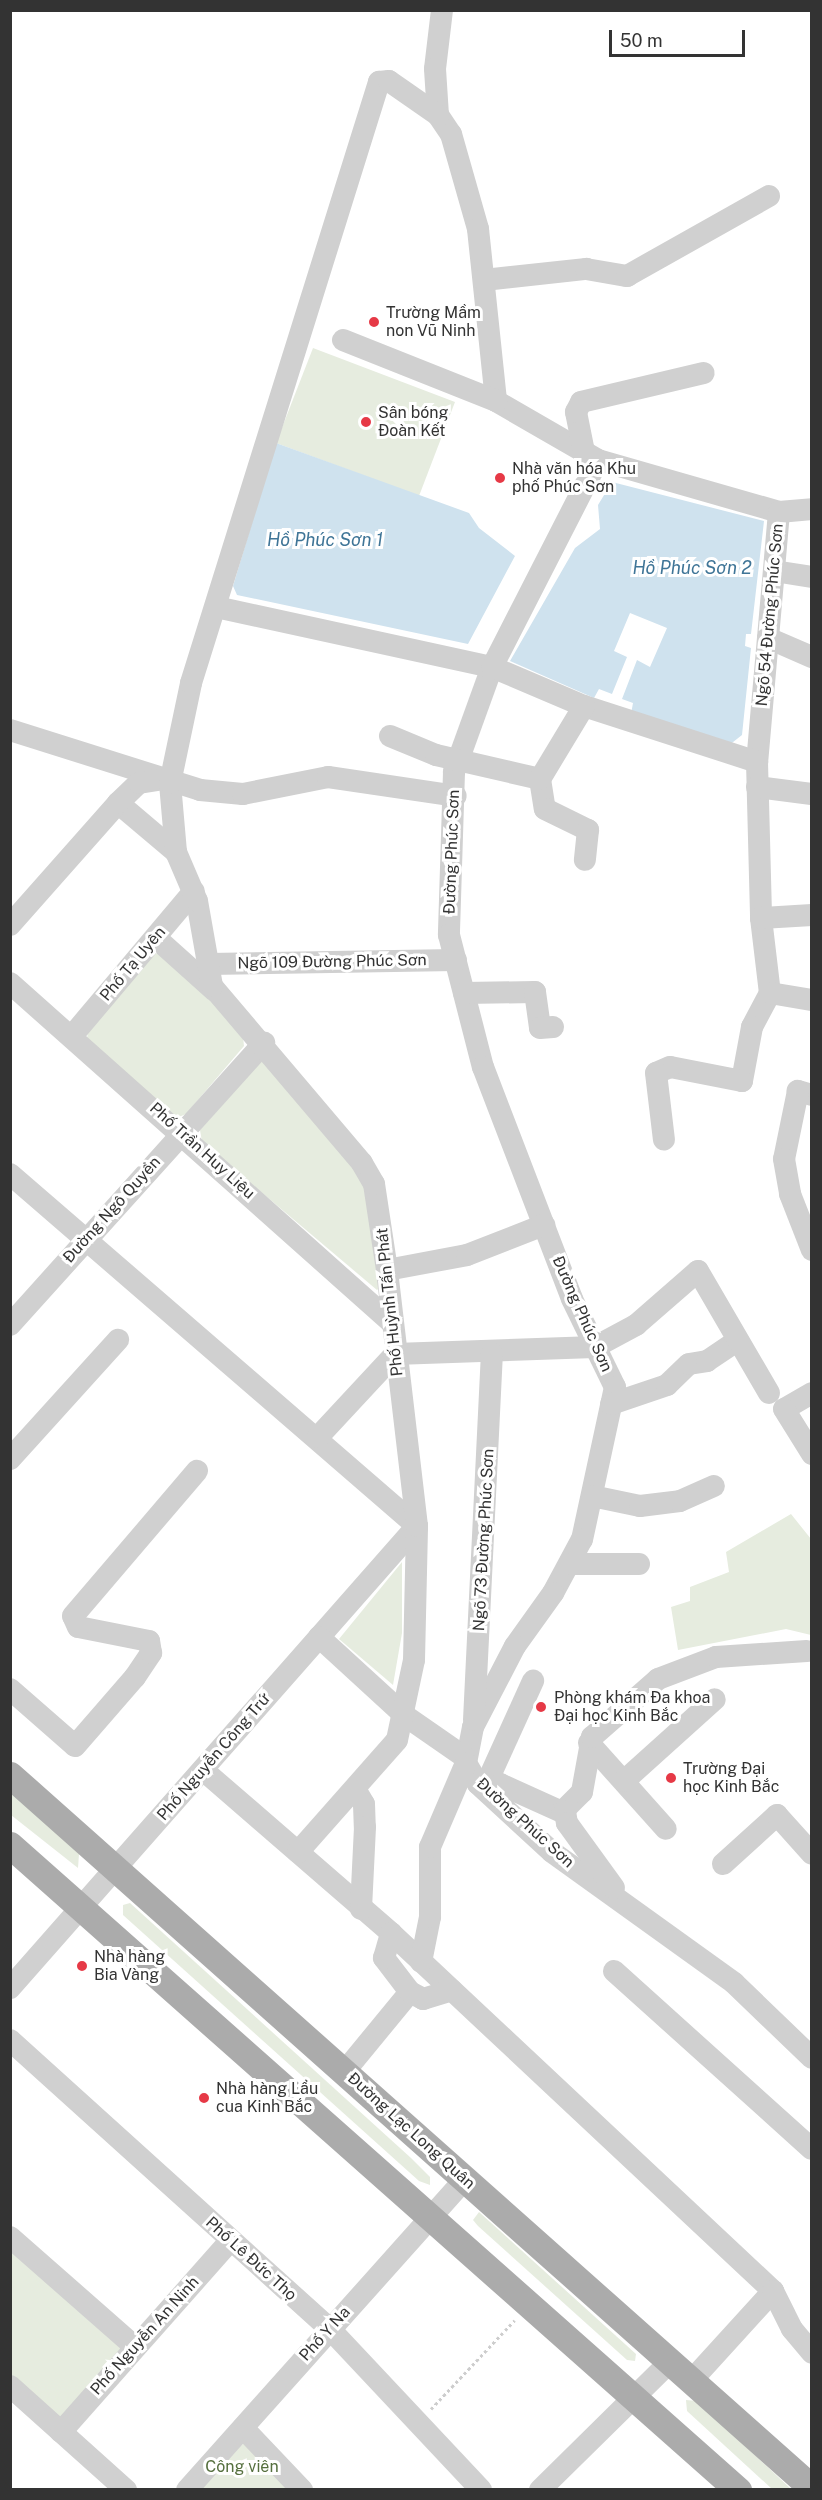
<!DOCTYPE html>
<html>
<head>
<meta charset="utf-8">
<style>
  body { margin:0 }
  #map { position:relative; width:822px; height:2500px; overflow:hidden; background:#fff; font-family:"Public Sans",sans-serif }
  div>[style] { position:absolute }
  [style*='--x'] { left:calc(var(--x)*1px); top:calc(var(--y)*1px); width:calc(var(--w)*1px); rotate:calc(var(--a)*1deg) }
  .green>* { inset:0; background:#e6ecdf }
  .water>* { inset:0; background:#cfe2ee }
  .path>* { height:3px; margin-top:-1.5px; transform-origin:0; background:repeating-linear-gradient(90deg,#cdcdcd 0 3px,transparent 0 6px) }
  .minor>* { height:22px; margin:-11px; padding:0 11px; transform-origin:11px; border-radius:11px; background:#d0d0d0 }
  .major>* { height:27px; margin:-13.5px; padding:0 13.5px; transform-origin:13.5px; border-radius:13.5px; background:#ababab }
  .dots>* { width:16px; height:16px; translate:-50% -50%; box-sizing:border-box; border:3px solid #fff; border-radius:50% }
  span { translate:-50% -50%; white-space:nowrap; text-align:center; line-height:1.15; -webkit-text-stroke:6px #fff; paint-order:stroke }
  .poi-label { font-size:16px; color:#333 }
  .left { translate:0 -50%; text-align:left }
  .street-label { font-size:16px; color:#333 }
  .park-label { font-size:16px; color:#56703f }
  .water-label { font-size:18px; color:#3f7597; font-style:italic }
  .frame { position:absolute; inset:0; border:12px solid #333; pointer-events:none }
  .scale { position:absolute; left:609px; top:30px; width:136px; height:27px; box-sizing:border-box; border:3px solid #333; border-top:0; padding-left:8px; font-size:18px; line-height:21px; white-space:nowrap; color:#333; -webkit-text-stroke:4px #fff; paint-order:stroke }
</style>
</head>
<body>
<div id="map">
  <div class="green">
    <i style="clip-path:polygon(313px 348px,455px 402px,419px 496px,276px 443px)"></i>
    <i style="clip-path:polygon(155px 949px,200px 982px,243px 1037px,244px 1046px,186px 1114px,174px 1119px,87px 1041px,88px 1027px)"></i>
    <i style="clip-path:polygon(262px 1060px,362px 1175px,383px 1285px,377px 1290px,202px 1142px,200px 1130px)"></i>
    <i style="clip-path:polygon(791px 1514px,811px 1539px,811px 1635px,786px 1629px,678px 1650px,671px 1607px,690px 1601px,690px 1587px,729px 1572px,726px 1552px)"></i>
    <i style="clip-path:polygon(402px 1562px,402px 1633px,393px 1685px,339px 1639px)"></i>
    <i style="clip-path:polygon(11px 1792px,79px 1854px,78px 1868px,11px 1815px)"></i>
    <i style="clip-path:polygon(130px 1903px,411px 2158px,430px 2177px,430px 2185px,419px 2181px,123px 1915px,123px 1905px)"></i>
    <i style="clip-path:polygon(479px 2212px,636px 2354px,635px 2361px,627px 2360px,478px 2226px,473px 2220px)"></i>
    <i style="clip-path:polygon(11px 2240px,125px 2352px,57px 2422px,11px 2380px)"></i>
    <i style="clip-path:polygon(686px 2400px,697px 2401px,791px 2489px,772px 2489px,687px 2411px)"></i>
    <i style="clip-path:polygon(247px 2440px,293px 2490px,194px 2490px)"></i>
  </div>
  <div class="water">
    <i style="clip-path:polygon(276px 443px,469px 513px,479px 528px,515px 556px,468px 644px,237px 595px,233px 586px)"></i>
    <i style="clip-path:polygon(612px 482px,764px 521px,751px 634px,746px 634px,745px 646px,751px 648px,742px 735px,728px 746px,631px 714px,633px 703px,622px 699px,637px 660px,650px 667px,667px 628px,630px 613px,614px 651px,627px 657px,612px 694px,599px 689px,594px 698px,510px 661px,575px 548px,600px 529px,598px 505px)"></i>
  </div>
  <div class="path">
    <i style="--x:431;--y:2409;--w:122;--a:-46.7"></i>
  </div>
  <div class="minor">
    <i style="--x:442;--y:10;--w:59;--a:96.8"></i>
    <i style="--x:435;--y:69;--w:46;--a:86.3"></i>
    <i style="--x:438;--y:115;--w:23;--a:56"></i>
    <i style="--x:451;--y:134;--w:99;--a:74.1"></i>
    <i style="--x:478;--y:229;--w:173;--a:84"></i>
    <i style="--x:496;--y:401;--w:118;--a:30"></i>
    <i style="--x:598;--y:460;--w:188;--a:16"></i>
    <i style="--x:779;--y:512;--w:251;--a:95"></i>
    <i style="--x:757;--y:762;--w:156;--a:88.5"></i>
    <i style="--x:761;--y:918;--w:76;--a:83.2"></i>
    <i style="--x:770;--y:993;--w:38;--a:118"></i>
    <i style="--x:752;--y:1027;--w:55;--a:100.5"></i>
    <i style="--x:742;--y:1081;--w:73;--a:-169"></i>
    <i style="--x:670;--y:1067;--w:15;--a:157"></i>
    <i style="--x:656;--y:1073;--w:67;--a:83.2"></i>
    <i style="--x:484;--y:280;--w:103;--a:-6.2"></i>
    <i style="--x:586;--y:269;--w:42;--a:9.7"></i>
    <i style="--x:627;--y:276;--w:163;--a:-29.4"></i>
    <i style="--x:343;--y:340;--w:165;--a:21.7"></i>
    <i style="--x:584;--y:452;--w:41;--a:-101.3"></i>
    <i style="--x:576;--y:412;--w:11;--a:-63"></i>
    <i style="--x:581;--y:402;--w:126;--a:-13.3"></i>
    <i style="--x:598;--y:460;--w:233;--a:117.1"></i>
    <i style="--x:492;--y:667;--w:112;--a:109.9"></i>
    <i style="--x:454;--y:772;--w:163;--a:91.8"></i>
    <i style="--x:449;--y:935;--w:136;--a:75.6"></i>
    <i style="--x:483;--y:1067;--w:248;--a:69"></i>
    <i style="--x:572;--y:1299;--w:98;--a:64"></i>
    <i style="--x:615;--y:1387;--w:156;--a:102.2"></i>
    <i style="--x:582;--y:1539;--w:61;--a:118.2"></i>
    <i style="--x:553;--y:1593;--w:65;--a:125.6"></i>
    <i style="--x:515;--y:1646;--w:91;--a:117.4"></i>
    <i style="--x:473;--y:1727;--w:37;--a:101"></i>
    <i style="--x:466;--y:1763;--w:24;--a:60"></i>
    <i style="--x:478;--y:1784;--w:100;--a:42.6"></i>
    <i style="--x:552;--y:1852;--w:224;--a:35.7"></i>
    <i style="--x:734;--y:1983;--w:108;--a:43.9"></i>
    <i style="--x:779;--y:512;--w:33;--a:-5"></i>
    <i style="--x:774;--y:571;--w:38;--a:9"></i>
    <i style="--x:216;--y:607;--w:282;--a:12.3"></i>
    <i style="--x:492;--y:667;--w:100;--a:23"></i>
    <i style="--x:584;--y:706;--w:182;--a:17.9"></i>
    <i style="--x:768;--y:638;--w:48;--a:23.4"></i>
    <i style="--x:10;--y:730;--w:199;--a:17.5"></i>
    <i style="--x:200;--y:790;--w:43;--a:5.3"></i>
    <i style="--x:243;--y:794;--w:87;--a:-11.3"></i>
    <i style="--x:328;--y:777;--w:129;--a:8.4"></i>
    <i style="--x:390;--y:736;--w:50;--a:22.4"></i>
    <i style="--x:436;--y:755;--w:107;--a:13"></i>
    <i style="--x:540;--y:779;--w:30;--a:81"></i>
    <i style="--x:545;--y:809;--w:48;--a:26"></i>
    <i style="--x:588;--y:830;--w:30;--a:96"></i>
    <i style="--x:540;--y:779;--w:85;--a:-58.9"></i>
    <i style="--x:757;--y:787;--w:55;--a:7.3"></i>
    <i style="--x:118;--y:803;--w:76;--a:40.2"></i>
    <i style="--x:761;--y:918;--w:51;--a:-3.4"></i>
    <i style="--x:10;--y:925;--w:163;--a:-48.5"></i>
    <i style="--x:118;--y:803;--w:29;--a:-44"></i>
    <i style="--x:139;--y:783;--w:24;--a:-9"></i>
    <i style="--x:156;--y:938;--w:79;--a:41.9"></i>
    <i style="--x:208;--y:964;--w:248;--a:-0.9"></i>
    <i style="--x:10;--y:983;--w:510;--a:41.66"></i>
    <i style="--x:464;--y:993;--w:71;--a:-0.8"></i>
    <i style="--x:535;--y:992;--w:36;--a:82"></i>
    <i style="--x:540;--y:1028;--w:13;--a:-4"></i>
    <i style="--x:770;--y:993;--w:43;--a:9.5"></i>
    <i style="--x:72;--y:1036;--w:189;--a:-49.9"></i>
    <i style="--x:812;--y:1095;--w:15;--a:-164"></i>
    <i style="--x:798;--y:1091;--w:69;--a:101.6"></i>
    <i style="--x:784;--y:1159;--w:36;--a:80"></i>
    <i style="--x:790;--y:1194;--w:60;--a:68.6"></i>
    <i style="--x:10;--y:1174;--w:538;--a:40.86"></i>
    <i style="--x:417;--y:1526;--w:616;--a:131.38"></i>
    <i style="--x:387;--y:1270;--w:81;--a:-10.6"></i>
    <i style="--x:467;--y:1255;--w:83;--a:-21.3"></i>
    <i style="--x:10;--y:1325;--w:380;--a:-48"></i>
    <i style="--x:812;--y:1393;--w:32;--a:150"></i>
    <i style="--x:784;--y:1409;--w:53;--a:58.1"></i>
    <i style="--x:611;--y:1404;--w:59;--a:-18.7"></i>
    <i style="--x:667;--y:1385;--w:30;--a:-44"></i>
    <i style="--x:689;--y:1364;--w:18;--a:-9"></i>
    <i style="--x:707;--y:1361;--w:37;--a:-34"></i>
    <i style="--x:318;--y:1437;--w:113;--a:-47.1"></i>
    <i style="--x:395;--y:1354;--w:200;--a:-2"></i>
    <i style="--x:595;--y:1347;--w:47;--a:-28.2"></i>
    <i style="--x:636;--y:1325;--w:82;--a:-41.1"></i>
    <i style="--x:698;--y:1271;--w:141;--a:59.8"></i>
    <i style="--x:10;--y:1459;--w:161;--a:-47.8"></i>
    <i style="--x:592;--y:1496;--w:49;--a:11.8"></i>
    <i style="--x:640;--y:1506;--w:40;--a:-7.1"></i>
    <i style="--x:680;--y:1501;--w:37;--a:-24"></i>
    <i style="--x:570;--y:1564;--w:69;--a:0"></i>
    <i style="--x:319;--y:1637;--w:115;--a:42.5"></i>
    <i style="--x:404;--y:1715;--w:75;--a:34.7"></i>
    <i style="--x:10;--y:1689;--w:86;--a:41.2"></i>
    <i style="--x:75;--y:1746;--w:91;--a:-49"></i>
    <i style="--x:135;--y:1677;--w:29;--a:-56"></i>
    <i style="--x:151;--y:1653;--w:12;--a:-99"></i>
    <i style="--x:149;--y:1641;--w:72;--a:-168.8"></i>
    <i style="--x:78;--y:1627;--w:12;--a:-114"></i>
    <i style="--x:73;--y:1616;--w:191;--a:-49.5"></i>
    <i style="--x:474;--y:1720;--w:367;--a:-87.2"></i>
    <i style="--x:589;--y:1743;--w:115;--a:48.2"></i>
    <i style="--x:203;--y:1770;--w:249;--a:40.9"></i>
    <i style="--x:391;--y:1933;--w:524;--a:43.14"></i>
    <i style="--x:773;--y:2291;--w:120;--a:132.3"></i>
    <i style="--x:624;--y:1781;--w:122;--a:-42"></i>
    <i style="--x:355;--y:1789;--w:17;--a:59"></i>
    <i style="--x:364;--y:1804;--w:23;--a:88"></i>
    <i style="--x:365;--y:1827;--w:82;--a:92.8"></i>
    <i style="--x:484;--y:1789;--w:119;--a:-65.6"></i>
    <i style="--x:487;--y:1791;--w:15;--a:-28"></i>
    <i style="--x:500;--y:1784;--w:68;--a:24.3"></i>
    <i style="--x:562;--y:1812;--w:28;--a:-45"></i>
    <i style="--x:582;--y:1792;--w:56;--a:-79.7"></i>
    <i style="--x:592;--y:1737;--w:88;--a:-41.3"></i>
    <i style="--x:658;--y:1679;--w:62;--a:-20.8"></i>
    <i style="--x:716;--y:1657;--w:91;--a:-3.8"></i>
    <i style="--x:565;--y:1811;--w:12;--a:81"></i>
    <i style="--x:567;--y:1823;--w:80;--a:54.1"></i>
    <i style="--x:298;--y:1852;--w:149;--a:-48.5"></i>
    <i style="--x:397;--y:1740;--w:82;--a:-78"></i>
    <i style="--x:414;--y:1660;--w:134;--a:-88.7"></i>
    <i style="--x:417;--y:1526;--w:258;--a:-96.7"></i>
    <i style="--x:387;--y:1270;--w:87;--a:-98.6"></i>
    <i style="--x:374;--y:1184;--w:24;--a:-120"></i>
    <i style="--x:362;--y:1163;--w:232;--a:-130.3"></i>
    <i style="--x:212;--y:986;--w:86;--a:-100"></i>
    <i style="--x:197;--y:901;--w:53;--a:-113.2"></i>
    <i style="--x:176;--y:852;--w:69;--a:-95"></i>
    <i style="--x:170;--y:783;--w:102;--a:-78.1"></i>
    <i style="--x:191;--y:683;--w:630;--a:-72.63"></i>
    <i style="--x:379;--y:82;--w:10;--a:-6"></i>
    <i style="--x:389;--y:81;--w:60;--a:34.8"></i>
    <i style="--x:723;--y:1864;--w:73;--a:-42.2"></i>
    <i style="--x:777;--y:1815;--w:52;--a:48.1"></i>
    <i style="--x:421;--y:1962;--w:46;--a:-78.7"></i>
    <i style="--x:430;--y:1917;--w:70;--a:-90"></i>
    <i style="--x:430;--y:1847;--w:91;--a:-66.8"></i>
    <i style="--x:614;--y:1971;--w:266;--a:42"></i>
    <i style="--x:410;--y:1992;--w:15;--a:28"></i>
    <i style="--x:423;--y:1999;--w:30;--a:-17"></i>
    <i style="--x:10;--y:2040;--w:430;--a:42.1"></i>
    <i style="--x:329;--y:2328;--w:222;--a:46.8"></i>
    <i style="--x:345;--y:2071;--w:102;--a:-50.6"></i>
    <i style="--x:410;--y:1992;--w:43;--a:-127.4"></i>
    <i style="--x:384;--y:1958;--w:26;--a:-74"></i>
    <i style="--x:10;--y:2237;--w:167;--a:41.3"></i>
    <i style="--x:773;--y:2291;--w:42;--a:63.4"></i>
    <i style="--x:792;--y:2329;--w:31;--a:50"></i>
    <i style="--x:10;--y:2386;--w:156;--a:41.9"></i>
    <i style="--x:243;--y:2428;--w:86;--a:46.4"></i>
    <i style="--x:61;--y:2432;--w:255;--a:-48.5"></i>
    <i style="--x:187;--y:2490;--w:417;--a:-48.2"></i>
    <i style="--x:540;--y:2490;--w:184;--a:-44.6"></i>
  </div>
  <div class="major">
    <i style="--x:10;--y:1775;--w:1073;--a:41.64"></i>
    <i style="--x:10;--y:1845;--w:973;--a:41.54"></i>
  </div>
  <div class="dots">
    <i style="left:374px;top:322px;background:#e63946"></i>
    <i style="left:366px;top:422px;background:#e63946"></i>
    <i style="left:500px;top:478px;background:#e63946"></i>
    <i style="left:541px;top:1707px;background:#e63946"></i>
    <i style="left:671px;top:1778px;background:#e63946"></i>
    <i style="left:82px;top:1966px;background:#e63946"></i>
    <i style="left:204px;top:2098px;background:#e63946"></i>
  </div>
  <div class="poi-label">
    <span class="left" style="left:386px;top:322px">Trường Mầm<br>non Vũ Ninh</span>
    <span class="left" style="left:378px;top:422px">Sân bóng<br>Đoàn Kết</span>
    <span class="left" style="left:512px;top:478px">Nhà văn hóa Khu<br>phố Phúc Sơn</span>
    <span class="left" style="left:554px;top:1707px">Phòng khám Đa khoa<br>Đại học Kinh Bắc</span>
    <span class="left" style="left:683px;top:1778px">Trường Đại<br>học Kinh Bắc</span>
    <span class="left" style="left:94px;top:1966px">Nhà hàng<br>Bia Vàng</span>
    <span class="left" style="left:216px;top:2098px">Nhà hàng Lẩu<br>cua Kinh Bắc</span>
  </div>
  <div class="street-label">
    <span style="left:770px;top:615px;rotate:-85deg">Ngõ 54 Đường Phúc Sơn</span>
    <span style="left:452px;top:852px;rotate:-88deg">Đường Phúc Sơn</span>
    <span style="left:332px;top:962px;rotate:-1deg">Ngõ 109 Đường Phúc Sơn</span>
    <span style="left:133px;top:964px;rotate:-50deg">Phố Tạ Uyên</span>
    <span style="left:202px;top:1151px;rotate:42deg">Phố Trần Huy Liệu</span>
    <span style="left:112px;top:1210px;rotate:-48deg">Đường Ngô Quyền</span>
    <span style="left:390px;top:1302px;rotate:-96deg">Phố Huỳnh Tấn Phát</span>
    <span style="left:582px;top:1314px;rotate:66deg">Đường Phúc Sơn</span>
    <span style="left:484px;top:1540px;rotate:-87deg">Ngõ 73 Đường Phúc Sơn</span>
    <span style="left:214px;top:1757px;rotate:-49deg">Phố Nguyễn Công Trứ</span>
    <span style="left:525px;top:1823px;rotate:42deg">Đường Phúc Sơn</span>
    <span style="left:411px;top:2131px;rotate:42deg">Đường Lạc Long Quân</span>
    <span style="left:251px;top:2259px;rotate:42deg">Phố Lê Đức Thọ</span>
    <span style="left:325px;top:2334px;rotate:-48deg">Phố Y Na</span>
    <span style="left:145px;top:2336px;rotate:-48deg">Phố Nguyễn An Ninh</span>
  </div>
  <div class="park-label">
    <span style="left:242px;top:2467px">Công viên</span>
  </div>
  <div class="water-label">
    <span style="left:325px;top:540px">Hồ Phúc Sơn 1</span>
    <span style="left:692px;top:568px">Hồ Phúc Sơn 2</span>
  </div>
  <div class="frame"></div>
  <div class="scale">50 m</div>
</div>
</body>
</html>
